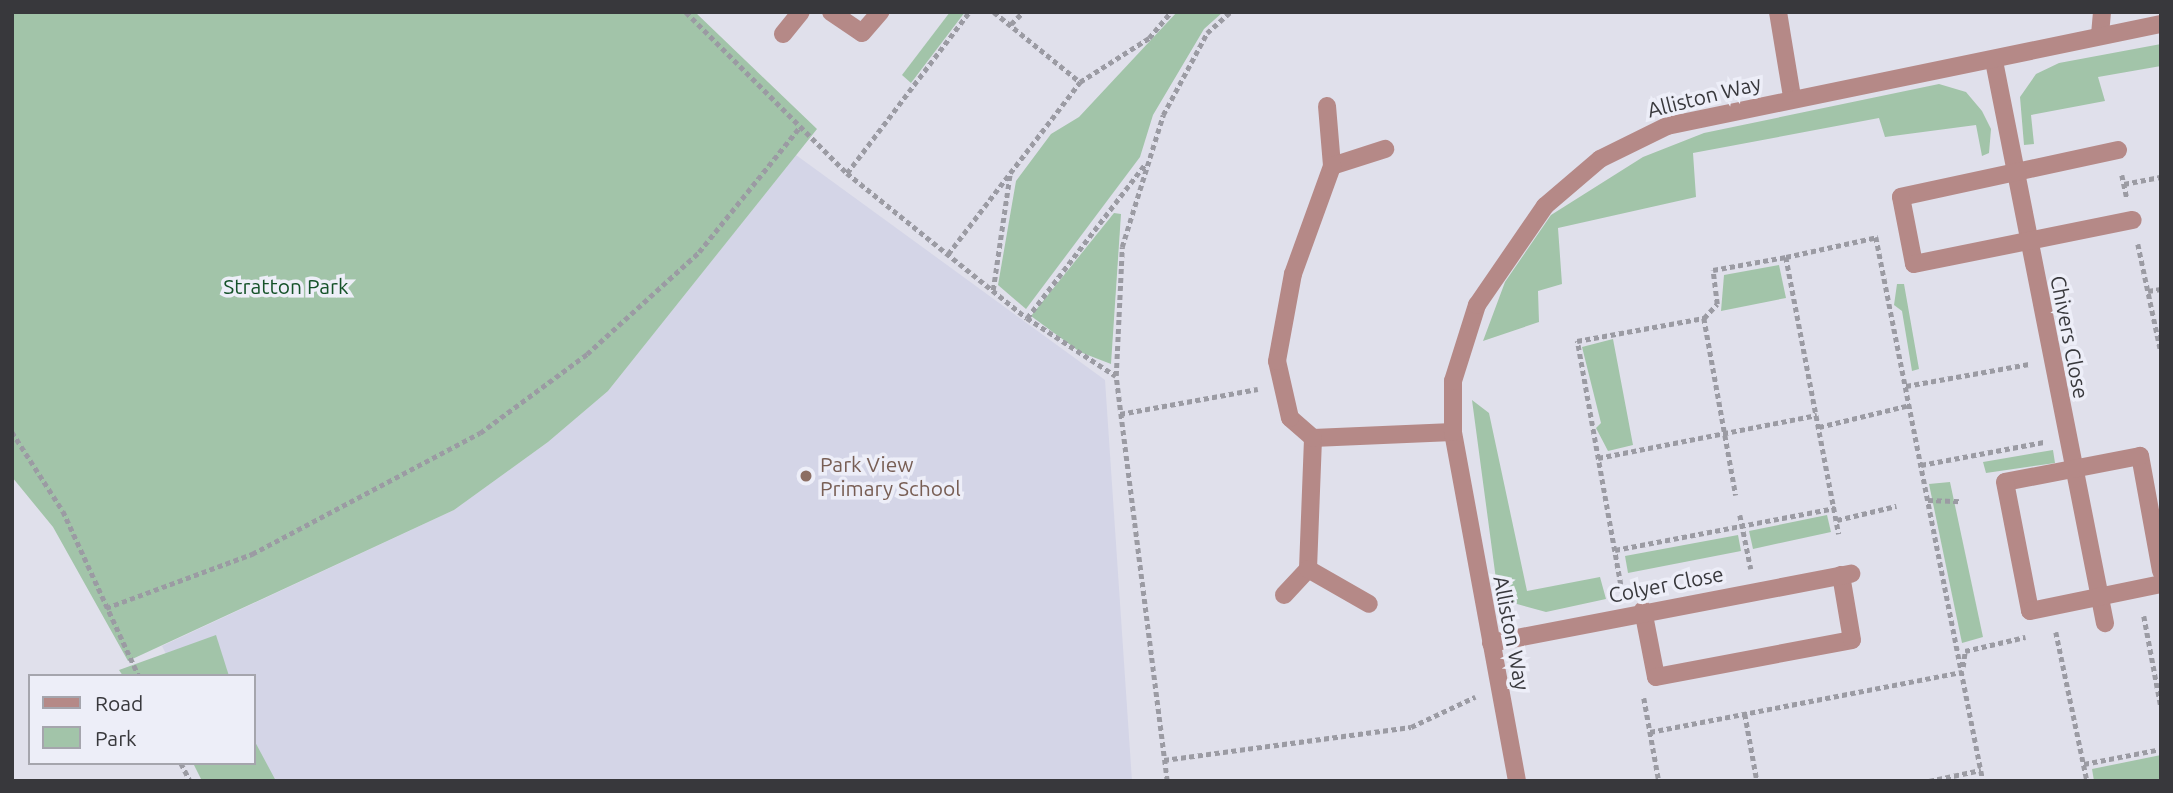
<!DOCTYPE html>
<html>
<head>
<meta charset="utf-8">
<style>
  body { margin:0 }
  #map { position:relative; width:2173px; height:793px; overflow:hidden; background:#e0e0eb; font-family:Ubuntu,sans-serif }
  div>[style] { position:absolute }
  [style*='--x'] { left:calc(var(--x)*1px); top:calc(var(--y)*1px); width:calc(var(--w)*1px); rotate:calc(var(--a)*1deg) }
  .built>* { inset:0; background:#d4d5e7 }
  .green>* { inset:0; background:#a2c4a9 }
  .path>* { height:4.5px; margin-top:-2.25px; transform-origin:0; background:repeating-linear-gradient(90deg,#9b9ba3 0 5px,transparent 0 8.5px) }
  .minor>* { height:18px; margin:-9px; padding:0 9px; transform-origin:9px; border-radius:9px; background:#b58987 }
  .dots>* { width:19px; height:19px; translate:-50% -50%; box-sizing:border-box; border:4px solid #edeef8; border-radius:50% }
  span { translate:-50% -50%; white-space:nowrap; text-align:center; line-height:1.15; -webkit-text-stroke:7px #edeef8; paint-order:stroke }
  .street-label { font-size:21px; color:#38383c }
  .park-label { font-size:21px; color:#155229 }
  .education-label { font-size:21px; color:#785e54 }
  .left { translate:0 -50%; text-align:left }
  .frame { position:absolute; inset:0; border:14px solid #38383c; pointer-events:none }
  .legend { position:absolute; left:28px; top:674px; width:228px; height:91px; box-sizing:border-box; background:#edeef8; border:2px solid #a5a5ad; margin:0; padding:9px 12px; list-style:none; font-size:21px; color:#38383c }
  .legend li { display:flex; align-items:center; gap:14px; height:35px }
  .legend b { width:35px; border:2px solid #a5a5ad }
</style>
</head>
<body>
<div id="map">
  <div class="built">
    <i style="clip-path:polygon(796px 155px,1105px 380px,1132px 781px,228px 781px,254px 763px,254px 676px,177px 676px,162px 646px,454px 510px,548px 442px,608px 391px)"></i>
  </div>
  <div class="green">
    <i style="clip-path:polygon(12px 12px,695px 12px,817px 129px,608px 391px,548px 442px,454px 510px,128px 661px,53px 527px,12px 477px)"></i>
    <i style="clip-path:polygon(950px 12px,965px 12px,911px 83px,902px 75px)"></i>
    <i style="clip-path:polygon(1177px 12px,1223px 12px,1204px 29px,1153px 115px,1140px 157px,1026px 309px,998px 285px,1016px 181px,1051px 134px,1079px 117px)"></i>
    <i style="clip-path:polygon(2161px 44px,2161px 66px,2098px 77px,2105px 101px,2031px 115px,2034px 144px,2024px 145px,2020px 97px,2036px 74px,2059px 63px)"></i>
    <i style="clip-path:polygon(1939px 84px,1966px 92px,1982px 111px,1991px 129px,1989px 153px,1982px 156px,1976px 125px,1885px 137px,1879px 118px,1693px 153px,1696px 197px,1558px 228px,1562px 284px,1538px 291px,1539px 322px,1483px 341px,1505px 282px,1551px 215px,1643px 157px,1704px 133px)"></i>
    <i style="clip-path:polygon(1114px 213px,1121px 214px,1111px 364px,1080px 352px,1031px 316px)"></i>
    <i style="clip-path:polygon(1779px 265px,1786px 298px,1721px 311px,1724px 275px)"></i>
    <i style="clip-path:polygon(1897px 284px,1904px 284px,1919px 369px,1912px 371px,1902px 311px,1894px 305px)"></i>
    <i style="clip-path:polygon(1613px 339px,1633px 445px,1608px 451px,1596px 428px,1601px 423px,1582px 347px)"></i>
    <i style="clip-path:polygon(1472px 400px,1489px 413px,1527px 591px,1600px 577px,1606px 599px,1546px 612px,1517px 604px,1497px 587px)"></i>
    <i style="clip-path:polygon(2053px 450px,2055px 463px,1986px 473px,1983px 462px)"></i>
    <i style="clip-path:polygon(1950px 482px,1983px 637px,1962px 643px,1929px 484px)"></i>
    <i style="clip-path:polygon(1827px 515px,1831px 532px,1753px 549px,1749px 531px)"></i>
    <i style="clip-path:polygon(1738px 535px,1741px 551px,1628px 573px,1625px 556px)"></i>
    <i style="clip-path:polygon(216px 635px,229px 676px,123px 676px,119px 670px)"></i>
    <i style="clip-path:polygon(254px 740px,276px 781px,202px 781px,193px 763px,254px 763px)"></i>
    <i style="clip-path:polygon(2161px 755px,2161px 781px,2094px 781px,2092px 769px)"></i>
  </div>
  <div class="path">
    <i style="--x:686;--y:12;--w:228;--a:45"></i>
    <i style="--x:847;--y:173;--w:231;--a:38.9"></i>
    <i style="--x:1027;--y:318;--w:106;--a:33.1"></i>
    <i style="--x:994;--y:12;--w:111;--a:39.1"></i>
    <i style="--x:1011;--y:24;--w:17;--a:-45"></i>
    <i style="--x:847;--y:173;--w:202;--a:-52.8"></i>
    <i style="--x:2122;--y:175;--w:24;--a:78"></i>
    <i style="--x:2124;--y:184;--w:38;--a:-11"></i>
    <i style="--x:1876;--y:237;--w:554;--a:78.87"></i>
    <i style="--x:2138;--y:244;--w:110;--a:78"></i>
    <i style="--x:948;--y:254;--w:217;--a:-52.5"></i>
    <i style="--x:1080;--y:82;--w:82;--a:-32.5"></i>
    <i style="--x:1149;--y:38;--w:34;--a:-50"></i>
    <i style="--x:1786;--y:257;--w:94;--a:-12.3"></i>
    <i style="--x:993;--y:290;--w:117;--a:-81.7"></i>
    <i style="--x:2148;--y:291;--w:13;--a:-9"></i>
    <i style="--x:1027;--y:318;--w:195;--a:-52.5"></i>
    <i style="--x:1704;--y:318;--w:19;--a:-47"></i>
    <i style="--x:1717;--y:304;--w:34;--a:-97"></i>
    <i style="--x:1713;--y:270;--w:74;--a:-10.1"></i>
    <i style="--x:1786;--y:257;--w:282;--a:79.2"></i>
    <i style="--x:1906;--y:386;--w:125;--a:-10.1"></i>
    <i style="--x:1120;--y:414;--w:140;--a:-10.3"></i>
    <i style="--x:1819;--y:427;--w:94;--a:-13.6"></i>
    <i style="--x:12;--y:432;--w:94;--a:57.2"></i>
    <i style="--x:63;--y:511;--w:182;--a:65.3"></i>
    <i style="--x:1598;--y:458;--w:223;--a:-11.1"></i>
    <i style="--x:1921;--y:465;--w:125;--a:-10.6"></i>
    <i style="--x:1928;--y:500;--w:33;--a:2"></i>
    <i style="--x:1740;--y:515;--w:55;--a:78.5"></i>
    <i style="--x:1837;--y:520;--w:61;--a:-13.3"></i>
    <i style="--x:1615;--y:550;--w:224;--a:-10.8"></i>
    <i style="--x:1622;--y:593;--w:256;--a:-100.1"></i>
    <i style="--x:1577;--y:341;--w:129;--a:-10.3"></i>
    <i style="--x:1704;--y:318;--w:180;--a:79.8"></i>
    <i style="--x:106;--y:608;--w:156;--a:-20.3"></i>
    <i style="--x:252;--y:554;--w:258;--a:-28"></i>
    <i style="--x:480;--y:433;--w:133;--a:-36.4"></i>
    <i style="--x:587;--y:354;--w:151;--a:-42.3"></i>
    <i style="--x:699;--y:252;--w:159;--a:-51.1"></i>
    <i style="--x:2144;--y:616;--w:93;--a:79.4"></i>
    <i style="--x:2056;--y:632;--w:152;--a:78.2"></i>
    <i style="--x:1963;--y:667;--w:16;--a:-83"></i>
    <i style="--x:1965;--y:651;--w:62;--a:-13.1"></i>
    <i style="--x:1644;--y:698;--w:84;--a:79.8"></i>
    <i style="--x:1745;--y:714;--w:68;--a:79.8"></i>
    <i style="--x:1650;--y:732;--w:318;--a:-10.9"></i>
    <i style="--x:1164;--y:760;--w:249;--a:-7.6"></i>
    <i style="--x:1411;--y:727;--w:71;--a:-25.1"></i>
    <i style="--x:181;--y:763;--w:20;--a:63"></i>
    <i style="--x:2084;--y:764;--w:78;--a:-11"></i>
    <i style="--x:1167;--y:781;--w:408;--a:-97.2"></i>
    <i style="--x:1116;--y:376;--w:129;--a:-87.3"></i>
    <i style="--x:1122;--y:247;--w:138;--a:-72.7"></i>
    <i style="--x:1163;--y:115;--w:93;--a:-61.8"></i>
    <i style="--x:1207;--y:33;--w:31;--a:-42"></i>
    <i style="--x:1929;--y:781;--w:53;--a:-11.9"></i>
  </div>
  <div class="minor">
    <i style="--x:831;--y:12;--w:37;--a:34"></i>
    <i style="--x:862;--y:33;--w:28;--a:-49"></i>
    <i style="--x:1778;--y:12;--w:86;--a:80.6"></i>
    <i style="--x:783;--y:34;--w:28;--a:-51"></i>
    <i style="--x:2100;--y:35;--w:23;--a:-85"></i>
    <i style="--x:1994;--y:61;--w:573;--a:78.83"></i>
    <i style="--x:1327;--y:106;--w:60;--a:85.2"></i>
    <i style="--x:1332;--y:166;--w:56;--a:-17.8"></i>
    <i style="--x:2118;--y:150;--w:222;--a:167.8"></i>
    <i style="--x:1901;--y:197;--w:68;--a:79"></i>
    <i style="--x:1914;--y:264;--w:223;--a:-11.4"></i>
    <i style="--x:1313;--y:438;--w:140;--a:-2.5"></i>
    <i style="--x:1308;--y:569;--w:131;--a:-87.8"></i>
    <i style="--x:1313;--y:438;--w:30;--a:-139"></i>
    <i style="--x:1290;--y:418;--w:58;--a:-102.8"></i>
    <i style="--x:1277;--y:361;--w:88;--a:-79.6"></i>
    <i style="--x:1293;--y:274;--w:115;--a:-70.1"></i>
    <i style="--x:2161;--y:571;--w:117;--a:-100.3"></i>
    <i style="--x:2140;--y:456;--w:137;--a:169.1"></i>
    <i style="--x:2005;--y:482;--w:131;--a:79"></i>
    <i style="--x:2030;--y:611;--w:134;--a:-11.6"></i>
    <i style="--x:1284;--y:595;--w:35;--a:-47"></i>
    <i style="--x:1308;--y:569;--w:70;--a:29.8"></i>
    <i style="--x:1643;--y:610;--w:68;--a:79"></i>
    <i style="--x:1656;--y:677;--w:199;--a:-10.7"></i>
    <i style="--x:1852;--y:640;--w:66;--a:-99.6"></i>
    <i style="--x:1491;--y:643;--w:367;--a:-10.9"></i>
    <i style="--x:1517;--y:781;--w:355;--a:-100.4"></i>
    <i style="--x:1453;--y:432;--w:51;--a:-90"></i>
    <i style="--x:1453;--y:381;--w:80;--a:-72.5"></i>
    <i style="--x:1477;--y:305;--w:120;--a:-55.5"></i>
    <i style="--x:1545;--y:206;--w:72;--a:-40.5"></i>
    <i style="--x:1600;--y:159;--w:75;--a:-26.2"></i>
    <i style="--x:1667;--y:126;--w:504;--a:-11.67"></i>
  </div>
  <div class="dots">
    <i style="left:806px;top:476px;background:#8d6e63"></i>
  </div>
  <div class="street-label">
    <span style="left:1704px;top:96px;rotate:-14deg">Alliston Way</span>
    <span style="left:2070px;top:337px;rotate:79deg">Chivers Close</span>
    <span style="left:1666px;top:584px;rotate:-11deg">Colyer Close</span>
    <span style="left:1512px;top:633px;rotate:79deg">Alliston Way</span>
  </div>
  <div class="park-label">
    <span style="left:286px;top:286px">Stratton Park</span>
  </div>
  <div class="education-label">
    <span class="left" style="left:820px;top:476px">Park View<br>Primary School</span>
  </div>
  <div class="frame"></div>
  <ul class="legend">
  <li><b style="height:9px;background:#b58987"></b>Road</li>
  <li><b style="height:19px;background:#a2c4a9"></b>Park</li>
  </ul>
</div>
</body>
</html>
